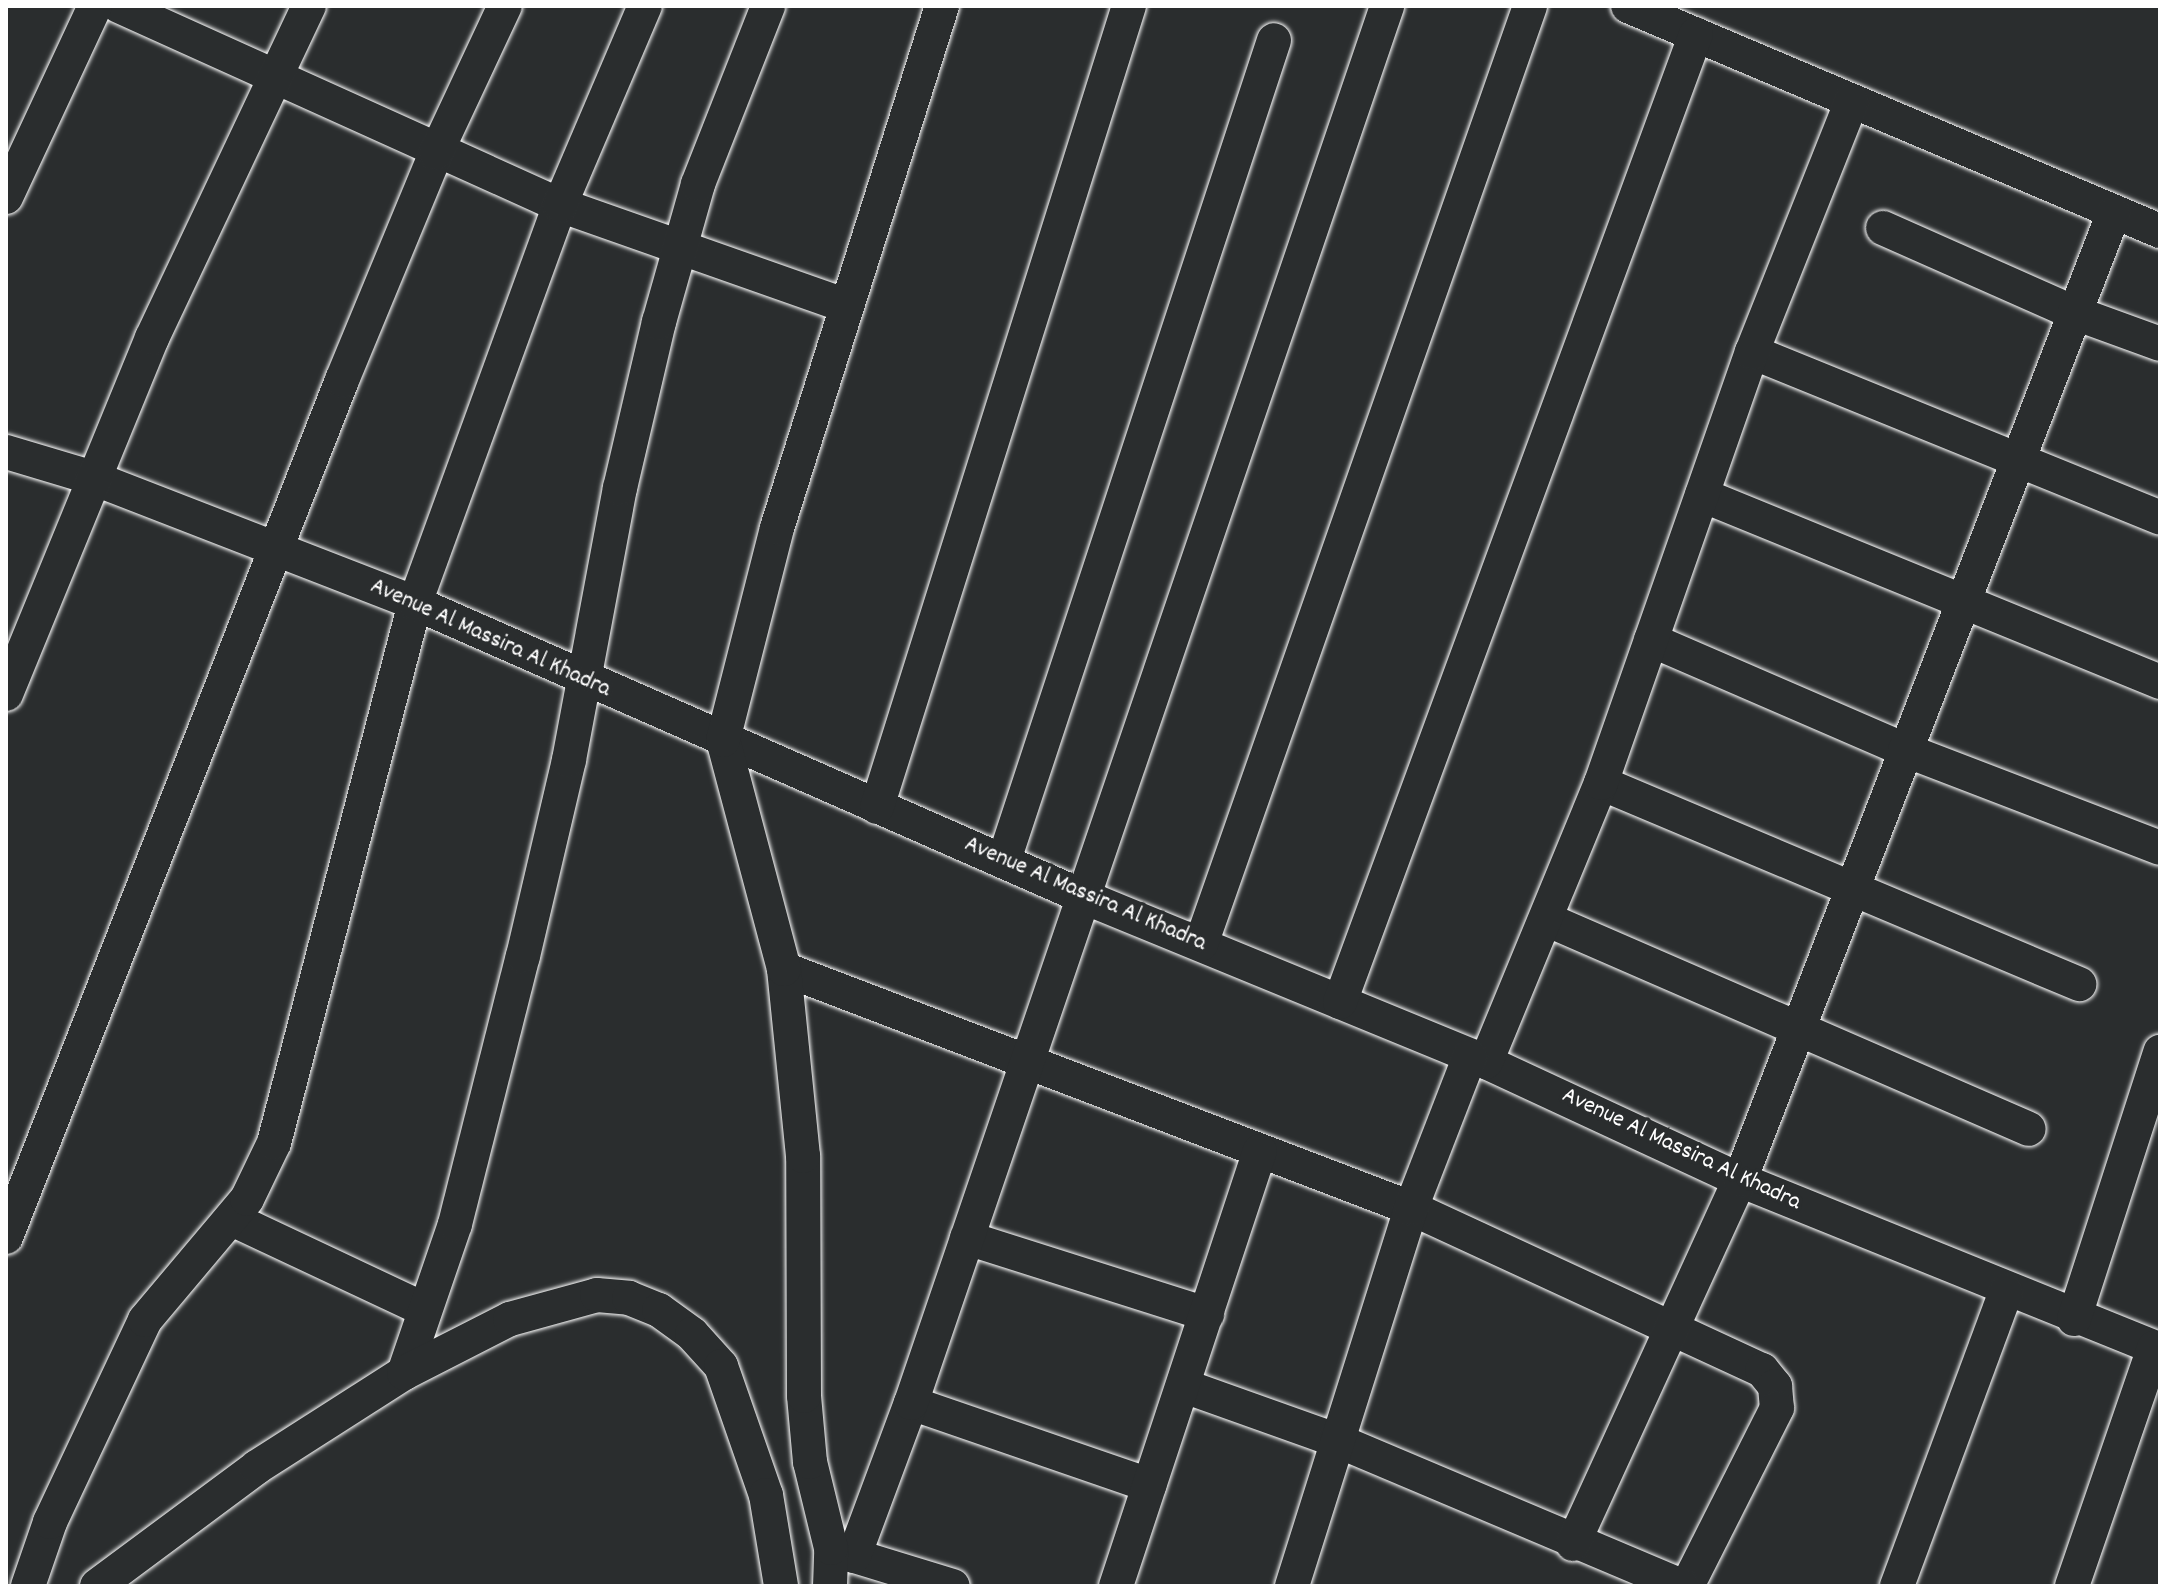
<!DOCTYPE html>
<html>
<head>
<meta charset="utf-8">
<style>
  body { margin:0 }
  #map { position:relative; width:2166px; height:1592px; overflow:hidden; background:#2a2d2e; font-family:Dekko,sans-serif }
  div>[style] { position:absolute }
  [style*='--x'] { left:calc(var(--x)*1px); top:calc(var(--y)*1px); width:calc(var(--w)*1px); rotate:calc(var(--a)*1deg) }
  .roads { filter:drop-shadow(0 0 2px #fff) drop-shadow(0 0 2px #fff) }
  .street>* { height:34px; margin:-17px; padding:0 17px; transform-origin:17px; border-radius:17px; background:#2a2d2e }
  span { translate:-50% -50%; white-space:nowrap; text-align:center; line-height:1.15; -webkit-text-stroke:7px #2a2d2e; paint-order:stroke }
  .street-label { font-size:24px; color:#fff }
  .frame { position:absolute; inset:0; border:8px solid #fff; pointer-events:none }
</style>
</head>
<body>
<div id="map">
  <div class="roads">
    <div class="street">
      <i style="--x:119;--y:6;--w:484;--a:24.3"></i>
      <i style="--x:560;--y:205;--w:304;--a:19.4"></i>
      <i style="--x:1628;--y:6;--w:578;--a:22.93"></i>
      <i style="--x:6;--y:197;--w:211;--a:-65"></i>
      <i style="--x:1883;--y:228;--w:210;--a:23.9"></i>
      <i style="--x:2075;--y:313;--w:90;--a:20"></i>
      <i style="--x:1752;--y:352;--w:440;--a:22.1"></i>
      <i style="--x:6;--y:452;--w:91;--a:16.6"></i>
      <i style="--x:93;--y:478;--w:345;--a:21.2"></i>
      <i style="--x:415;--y:603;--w:731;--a:23.72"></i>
      <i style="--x:1084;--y:897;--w:435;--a:22.3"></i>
      <i style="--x:1486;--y:1062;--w:280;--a:24.9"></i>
      <i style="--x:1740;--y:1180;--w:453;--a:22"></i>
      <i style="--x:1702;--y:495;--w:495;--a:22.2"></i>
      <i style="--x:1651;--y:640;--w:277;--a:23.4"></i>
      <i style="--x:1905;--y:750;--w:273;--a:21"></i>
      <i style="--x:6;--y:694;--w:385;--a:-67.7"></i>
      <i style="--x:152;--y:338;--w:367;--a:-64.7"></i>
      <i style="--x:1601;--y:783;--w:519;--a:22.81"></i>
      <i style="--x:877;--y:807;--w:840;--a:-72.54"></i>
      <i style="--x:1004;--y:860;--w:863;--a:-71.77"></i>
      <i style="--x:1548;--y:920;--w:524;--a:23.49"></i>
      <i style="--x:1201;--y:944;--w:994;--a:-70.67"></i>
      <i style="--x:784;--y:969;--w:671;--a:20.87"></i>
      <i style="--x:1411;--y:1208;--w:387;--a:24.8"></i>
      <i style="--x:1762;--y:1370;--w:21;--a:51"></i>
      <i style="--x:1775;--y:1386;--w:22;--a:85"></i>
      <i style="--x:1777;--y:1408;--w:199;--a:116.8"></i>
      <i style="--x:1340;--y:1002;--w:1031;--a:-69.81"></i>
      <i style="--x:1486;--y:1062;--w:302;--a:-67.6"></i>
      <i style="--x:1601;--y:783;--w:457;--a:-70.7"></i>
      <i style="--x:1752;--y:352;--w:270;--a:-68.3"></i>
      <i style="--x:232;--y:1219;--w:213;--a:25.2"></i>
      <i style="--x:6;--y:1237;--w:921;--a:-68.59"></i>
      <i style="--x:342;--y:380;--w:246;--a:-67.5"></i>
      <i style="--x:436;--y:153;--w:162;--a:-64.9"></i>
      <i style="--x:967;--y:1238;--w:252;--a:17.6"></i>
      <i style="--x:2074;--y:1319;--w:281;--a:-72.1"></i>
      <i style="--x:404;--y:1373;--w:157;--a:-71.1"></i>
      <i style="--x:455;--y:1224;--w:276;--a:-75.8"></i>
      <i style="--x:523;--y:956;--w:201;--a:-76.8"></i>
      <i style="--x:569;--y:760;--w:277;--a:-79.4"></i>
      <i style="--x:620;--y:488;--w:171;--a:-76.8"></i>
      <i style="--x:659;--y:322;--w:143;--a:-74.2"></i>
      <i style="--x:698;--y:184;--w:191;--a:-68.5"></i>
      <i style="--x:1184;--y:1386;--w:161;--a:19.6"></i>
      <i style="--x:1336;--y:1440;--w:376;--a:22.9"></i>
      <i style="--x:911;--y:1403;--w:252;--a:19"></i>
      <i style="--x:1573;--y:1544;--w:400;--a:-65.4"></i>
      <i style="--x:1740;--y:1180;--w:1035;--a:-68.87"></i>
      <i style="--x:835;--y:1550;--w:123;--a:17"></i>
      <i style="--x:854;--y:1556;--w:163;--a:-69.6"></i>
      <i style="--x:911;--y:1403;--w:1476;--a:-71.18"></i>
      <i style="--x:28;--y:1586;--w:68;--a:-71"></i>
      <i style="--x:50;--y:1522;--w:223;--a:-64.8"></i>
      <i style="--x:145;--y:1320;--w:158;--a:-49.9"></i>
      <i style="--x:247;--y:1199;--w:62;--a:-64.3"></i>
      <i style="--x:274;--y:1143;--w:558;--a:-75.37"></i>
      <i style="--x:415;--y:603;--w:424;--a:-70"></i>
      <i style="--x:560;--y:205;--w:216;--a:-66.9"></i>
      <i style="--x:97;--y:1586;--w:199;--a:-36.6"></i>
      <i style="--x:257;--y:1467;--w:174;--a:-32.6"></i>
      <i style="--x:404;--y:1373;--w:119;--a:-27"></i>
      <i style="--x:510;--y:1319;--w:90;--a:-15.4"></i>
      <i style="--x:597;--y:1295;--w:32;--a:5"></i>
      <i style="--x:629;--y:1298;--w:32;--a:22"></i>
      <i style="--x:659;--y:1310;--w:41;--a:36"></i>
      <i style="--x:692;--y:1334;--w:43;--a:47.8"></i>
      <i style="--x:721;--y:1366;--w:137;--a:70.8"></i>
      <i style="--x:766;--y:1495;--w:92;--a:80.6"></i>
      <i style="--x:830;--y:1586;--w:38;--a:-88"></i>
      <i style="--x:831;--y:1548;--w:89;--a:-103.7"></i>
      <i style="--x:810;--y:1462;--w:66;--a:-95.2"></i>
      <i style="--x:804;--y:1396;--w:240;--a:-90.2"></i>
      <i style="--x:803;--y:1156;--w:188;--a:-95.8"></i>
      <i style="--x:784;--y:969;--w:237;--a:-104.9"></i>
      <i style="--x:723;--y:740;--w:219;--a:-75.7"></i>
      <i style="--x:777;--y:528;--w:547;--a:-72.46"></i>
      <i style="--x:1116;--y:1586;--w:458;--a:-71.7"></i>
      <i style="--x:1292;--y:1586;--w:396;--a:-72.5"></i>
      <i style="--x:1411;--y:1208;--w:163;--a:-68.8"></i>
      <i style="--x:1897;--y:1586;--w:314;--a:-69.7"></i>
      <i style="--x:2072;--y:1586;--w:252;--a:-71"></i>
    </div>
  </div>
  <div class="street-label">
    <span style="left:490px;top:639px;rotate:24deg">Avenue Al Massira Al Khadra</span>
    <span style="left:1085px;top:895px;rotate:23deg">Avenue Al Massira Al Khadra</span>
    <span style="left:1681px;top:1150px;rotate:25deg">Avenue Al Massira Al Khadra</span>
  </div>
  <div class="frame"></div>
</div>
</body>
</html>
